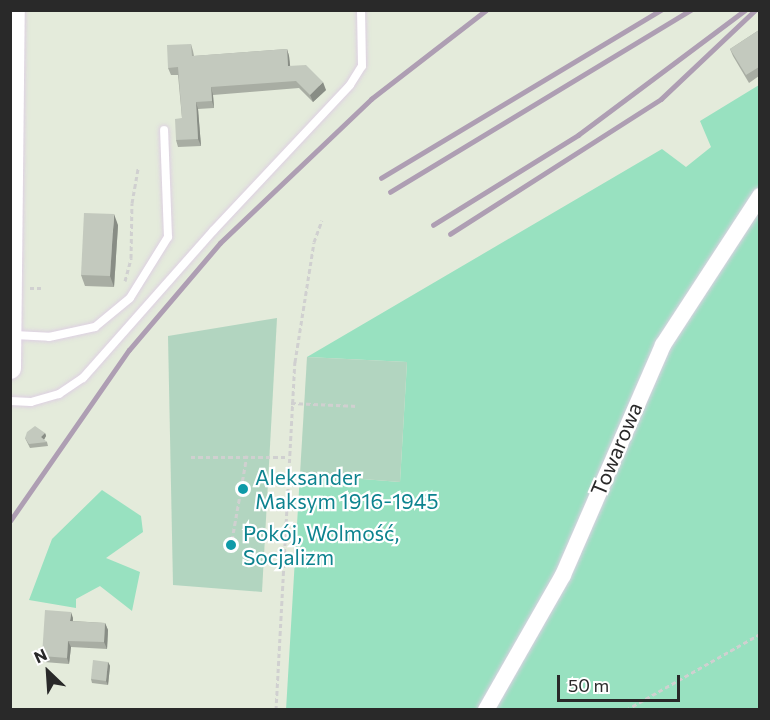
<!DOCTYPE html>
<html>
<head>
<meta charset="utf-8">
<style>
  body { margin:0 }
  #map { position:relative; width:770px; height:720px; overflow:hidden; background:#e4ebdb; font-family:Commissioner,sans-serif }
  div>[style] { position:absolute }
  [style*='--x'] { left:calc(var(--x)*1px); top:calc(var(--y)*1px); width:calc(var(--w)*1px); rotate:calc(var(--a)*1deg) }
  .green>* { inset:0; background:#98e1c0 }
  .cemetery>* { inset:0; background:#b2d5c0 }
  .path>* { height:3px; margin-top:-1.5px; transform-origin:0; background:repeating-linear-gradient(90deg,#d0d0d0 0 4.5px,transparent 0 7.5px) }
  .roads { filter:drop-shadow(0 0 2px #ddd0e2) drop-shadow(0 0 2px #ddd0e2) }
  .lane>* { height:8px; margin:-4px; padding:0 4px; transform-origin:4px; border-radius:4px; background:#fff }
  .street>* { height:16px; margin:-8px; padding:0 8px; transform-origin:8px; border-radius:8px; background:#fff }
  .secondary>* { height:22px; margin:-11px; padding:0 11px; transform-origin:11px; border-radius:11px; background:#fff }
  .rail>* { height:4.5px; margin:-2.25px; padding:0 2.25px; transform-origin:2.25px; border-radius:2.25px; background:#ae9eb3 }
  .wall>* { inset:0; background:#a8ada3 }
  .shaded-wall>* { inset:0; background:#888d85 }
  .building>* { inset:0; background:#c3c9be }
  .dots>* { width:16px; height:16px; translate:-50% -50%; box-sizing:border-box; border:3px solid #fff; border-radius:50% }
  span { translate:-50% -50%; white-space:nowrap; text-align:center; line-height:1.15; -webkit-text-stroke:4.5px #fff; paint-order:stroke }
  .street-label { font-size:21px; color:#292929 }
  .culture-label { font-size:21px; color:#0d838f }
  .left { translate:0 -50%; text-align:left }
  .frame { position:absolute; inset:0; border:12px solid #292929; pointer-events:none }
  .north { position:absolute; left:18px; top:642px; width:60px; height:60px; -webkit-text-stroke:4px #fff; paint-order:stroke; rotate:335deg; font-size:16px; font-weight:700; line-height:24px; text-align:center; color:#292929 }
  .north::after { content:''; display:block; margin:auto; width:21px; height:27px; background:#292929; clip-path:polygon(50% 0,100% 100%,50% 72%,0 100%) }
  .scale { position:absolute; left:557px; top:675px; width:123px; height:27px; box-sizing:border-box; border:3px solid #292929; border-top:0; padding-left:8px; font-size:18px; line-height:21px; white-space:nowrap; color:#292929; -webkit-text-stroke:4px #fff; paint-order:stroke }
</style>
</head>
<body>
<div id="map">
  <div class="green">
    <i style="clip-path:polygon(759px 85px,759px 709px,286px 710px,300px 474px,400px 482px,407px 362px,307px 357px,662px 149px,686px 167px,711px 147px,700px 121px)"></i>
    <i style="clip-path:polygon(102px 490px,141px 516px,143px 532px,106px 558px,140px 572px,132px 611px,100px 586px,76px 599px,76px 608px,29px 600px,52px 539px)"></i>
  </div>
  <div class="cemetery">
    <i style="clip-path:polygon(277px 318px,262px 592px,173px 585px,168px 336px)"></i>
    <i style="clip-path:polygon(307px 357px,407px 362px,400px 482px,300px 474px)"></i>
  </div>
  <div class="path">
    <i style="--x:125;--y:281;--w:24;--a:-75"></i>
    <i style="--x:131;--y:258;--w:55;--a:-89"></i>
    <i style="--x:132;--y:203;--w:36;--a:-80"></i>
    <i style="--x:30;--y:288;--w:11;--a:0"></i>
    <i style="--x:291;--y:403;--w:67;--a:2.6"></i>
    <i style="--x:191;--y:457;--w:97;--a:0"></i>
    <i style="--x:232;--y:540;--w:86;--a:-80"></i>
    <i style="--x:276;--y:710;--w:349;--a:-86.9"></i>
    <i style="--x:295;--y:362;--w:121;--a:-81"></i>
    <i style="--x:314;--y:242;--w:23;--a:-70"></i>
    <i style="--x:626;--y:710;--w:154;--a:-29.6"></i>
  </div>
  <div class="roads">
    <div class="lane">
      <i style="--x:14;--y:335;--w:35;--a:3"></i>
      <i style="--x:49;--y:337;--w:47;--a:-12.3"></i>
      <i style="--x:95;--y:327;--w:45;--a:-39.6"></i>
      <i style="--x:130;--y:298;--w:72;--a:-58.1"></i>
      <i style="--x:168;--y:237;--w:107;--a:-92.1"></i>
      <i style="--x:10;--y:401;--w:21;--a:3"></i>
      <i style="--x:31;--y:402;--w:29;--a:-16"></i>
      <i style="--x:59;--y:394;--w:29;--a:-34"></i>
      <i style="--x:83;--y:378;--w:196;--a:-48.5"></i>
      <i style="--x:213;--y:231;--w:200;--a:-46.8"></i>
      <i style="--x:350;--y:85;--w:22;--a:-58"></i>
      <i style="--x:362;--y:66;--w:56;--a:-91"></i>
    </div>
    <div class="street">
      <i style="--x:486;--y:710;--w:155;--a:-60.3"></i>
      <i style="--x:563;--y:575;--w:251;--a:-66.5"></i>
      <i style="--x:663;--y:345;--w:178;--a:-56.9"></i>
    </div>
    <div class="secondary">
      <i style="--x:10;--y:368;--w:358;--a:-89.4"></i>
    </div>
  </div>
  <div class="rail">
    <i style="--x:381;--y:178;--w:327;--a:-31"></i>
    <i style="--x:390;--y:192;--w:352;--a:-31.2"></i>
    <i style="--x:433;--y:225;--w:171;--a:-31.8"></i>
    <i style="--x:578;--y:135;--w:209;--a:-36.8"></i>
    <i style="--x:450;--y:234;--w:250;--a:-32.6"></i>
    <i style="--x:661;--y:99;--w:129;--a:-43.4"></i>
    <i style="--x:10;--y:521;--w:208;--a:-55.2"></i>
    <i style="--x:129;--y:350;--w:140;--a:-49.6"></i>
    <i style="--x:220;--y:243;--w:209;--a:-43.6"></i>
    <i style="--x:371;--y:99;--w:145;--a:-37.7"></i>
  </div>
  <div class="wall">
    <i style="clip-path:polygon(759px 30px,759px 76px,749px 83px,733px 56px,730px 49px)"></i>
    <i style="clip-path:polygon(191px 44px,193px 51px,194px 56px,287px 49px,289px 56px,290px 66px,326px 90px,313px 102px,299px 88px,213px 95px,214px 108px,198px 109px,201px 146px,178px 147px,176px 140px,182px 118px,178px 75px,171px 75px,168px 68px)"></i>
    <i style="clip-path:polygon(118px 225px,114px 287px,85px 286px,81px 275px)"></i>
    <i style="clip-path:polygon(45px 433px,46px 436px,44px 440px,47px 442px,48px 446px,30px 448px,25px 438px)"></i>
    <i style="clip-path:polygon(73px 618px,73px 621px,105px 623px,108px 630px,107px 649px,71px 647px,69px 664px,44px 662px,42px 656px)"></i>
    <i style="clip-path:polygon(108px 662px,110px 666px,108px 685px,92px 683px,91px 679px)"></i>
  </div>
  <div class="shaded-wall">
    <i style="clip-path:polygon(287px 49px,289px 56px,291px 74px,288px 66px)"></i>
    <i style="clip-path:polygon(323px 82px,326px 90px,313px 102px,310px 95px)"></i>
    <i style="clip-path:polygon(211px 87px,213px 95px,214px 108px,212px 101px)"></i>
    <i style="clip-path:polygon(196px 102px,198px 109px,201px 146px,198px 139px)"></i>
    <i style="clip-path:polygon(114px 214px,118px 225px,114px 287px,110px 276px)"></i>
    <i style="clip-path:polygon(45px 433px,46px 436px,43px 441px,41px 437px)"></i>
    <i style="clip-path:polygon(71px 612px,73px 618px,72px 628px,70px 621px)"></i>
    <i style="clip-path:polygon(105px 623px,108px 630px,107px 649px,104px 642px)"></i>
    <i style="clip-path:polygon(68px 641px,71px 647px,69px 664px,67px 658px)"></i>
    <i style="clip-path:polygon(108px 662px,110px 666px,108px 685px,106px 681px)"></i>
  </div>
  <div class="building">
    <i style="clip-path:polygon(759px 30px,759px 67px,746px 75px,730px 49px)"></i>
    <i style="clip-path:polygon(191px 44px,192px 56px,287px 49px,288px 66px,306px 65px,323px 82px,310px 95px,296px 81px,211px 87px,212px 101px,196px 102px,198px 139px,176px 140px,175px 119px,182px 118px,178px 67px,168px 68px,167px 45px)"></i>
    <i style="clip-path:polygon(84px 213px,114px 214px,110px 276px,81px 275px)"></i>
    <i style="clip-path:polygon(35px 426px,45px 433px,41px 437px,47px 442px,29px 444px,25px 438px,27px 432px)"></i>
    <i style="clip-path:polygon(45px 610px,71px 612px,70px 621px,105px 623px,104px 642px,68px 641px,67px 658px,42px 656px)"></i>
    <i style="clip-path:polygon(93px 660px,108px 662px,106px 681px,91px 679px)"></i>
  </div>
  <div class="dots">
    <i style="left:243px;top:489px;background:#0f9aa8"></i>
    <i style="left:231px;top:545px;background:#0f9aa8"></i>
  </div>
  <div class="street-label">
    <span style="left:616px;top:449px;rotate:-67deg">Towarowa</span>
  </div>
  <div class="culture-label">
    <span class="left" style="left:255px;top:489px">Aleksander<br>Maksym 1916-1945</span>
    <span class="left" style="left:243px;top:545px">Pokój, Wolmość,<br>Socjalizm</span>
  </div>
  <div class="frame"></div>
  <div class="north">N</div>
  <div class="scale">50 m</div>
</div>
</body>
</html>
